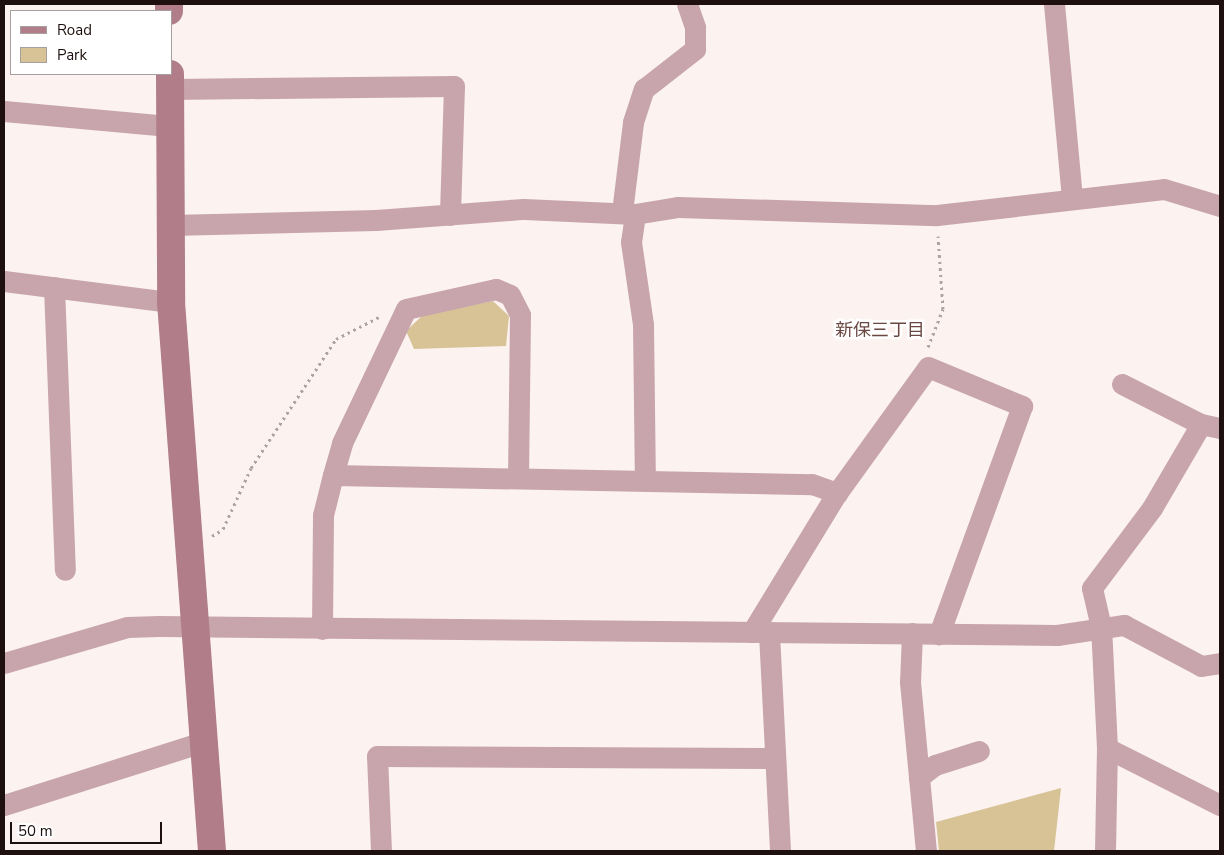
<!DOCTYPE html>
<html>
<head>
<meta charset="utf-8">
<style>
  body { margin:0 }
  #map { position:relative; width:1224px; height:855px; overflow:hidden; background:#fcf3f1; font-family:"Nunito Sans","Noto Sans JP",sans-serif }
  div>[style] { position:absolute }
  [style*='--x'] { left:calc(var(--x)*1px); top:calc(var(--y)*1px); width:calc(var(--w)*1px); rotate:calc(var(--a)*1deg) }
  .green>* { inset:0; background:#d8c397 }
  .path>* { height:3px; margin-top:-1.5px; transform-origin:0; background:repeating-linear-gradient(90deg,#ada3a1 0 2.5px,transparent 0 6.5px) }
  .street>* { height:21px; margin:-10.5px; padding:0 10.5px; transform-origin:10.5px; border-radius:10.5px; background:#c8a5ac }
  .secondary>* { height:28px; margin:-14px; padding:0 14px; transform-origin:14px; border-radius:14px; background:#b07d88 }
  span { translate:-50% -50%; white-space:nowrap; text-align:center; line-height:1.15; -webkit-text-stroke:5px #fff; paint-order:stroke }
  .neighbourhood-label { font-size:18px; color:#6a4943 }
  .frame { position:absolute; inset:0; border:5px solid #1d100e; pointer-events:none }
  .legend { position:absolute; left:10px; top:10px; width:162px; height:65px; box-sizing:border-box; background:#fff; border:1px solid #a59f9f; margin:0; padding:6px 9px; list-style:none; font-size:15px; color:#1d100e }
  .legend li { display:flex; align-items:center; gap:10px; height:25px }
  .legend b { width:25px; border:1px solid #a59f9f }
  .scale { position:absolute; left:10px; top:822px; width:152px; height:22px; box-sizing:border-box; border:2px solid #1d100e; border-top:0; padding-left:6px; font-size:15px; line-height:18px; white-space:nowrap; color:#1d100e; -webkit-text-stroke:4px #fff; paint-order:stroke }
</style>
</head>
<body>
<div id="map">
  <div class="green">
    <i style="clip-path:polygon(493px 301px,509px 316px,506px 346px,414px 349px,406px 331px,423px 315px)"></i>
    <i style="clip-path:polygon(1061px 788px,1054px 851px,939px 851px,936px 822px)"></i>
  </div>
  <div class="path">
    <i style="--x:928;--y:347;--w:41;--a:-68.5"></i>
    <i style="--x:943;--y:309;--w:73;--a:-93.9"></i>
    <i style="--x:212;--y:536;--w:13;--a:-32"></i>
    <i style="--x:223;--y:529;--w:67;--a:-65.3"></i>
    <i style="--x:251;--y:468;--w:154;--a:-56.6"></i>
    <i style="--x:336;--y:339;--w:48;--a:-27.1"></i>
  </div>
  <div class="street">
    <i style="--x:1054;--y:4;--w:195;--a:84.7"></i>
    <i style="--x:170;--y:89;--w:284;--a:-0.6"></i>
    <i style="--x:454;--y:86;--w:129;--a:91.8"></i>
    <i style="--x:4;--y:111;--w:165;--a:5.2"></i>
    <i style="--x:622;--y:212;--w:91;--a:-83"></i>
    <i style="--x:633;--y:122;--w:35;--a:-72"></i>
    <i style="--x:644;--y:89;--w:65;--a:-38.1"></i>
    <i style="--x:695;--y:49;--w:22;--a:-90"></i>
    <i style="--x:695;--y:27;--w:24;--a:-109"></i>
    <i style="--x:635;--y:214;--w:28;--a:98"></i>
    <i style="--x:631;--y:242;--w:83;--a:81.7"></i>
    <i style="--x:643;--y:324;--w:155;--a:89.3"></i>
    <i style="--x:171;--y:225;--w:205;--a:-1.4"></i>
    <i style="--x:376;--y:220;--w:148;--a:-4.3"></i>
    <i style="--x:524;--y:209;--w:111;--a:2.6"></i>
    <i style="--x:635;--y:214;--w:44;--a:-9.2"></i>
    <i style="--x:678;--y:207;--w:259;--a:1.8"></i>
    <i style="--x:937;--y:215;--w:228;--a:-6.5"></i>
    <i style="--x:1164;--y:189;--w:59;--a:16.9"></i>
    <i style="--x:4;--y:281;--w:168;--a:7.2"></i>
    <i style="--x:54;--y:287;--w:283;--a:87.8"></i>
    <i style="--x:1122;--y:384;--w:89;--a:26.9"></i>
    <i style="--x:333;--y:475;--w:33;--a:-74"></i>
    <i style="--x:342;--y:443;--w:148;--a:-64.5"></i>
    <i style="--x:406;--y:309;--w:92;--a:-12.5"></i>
    <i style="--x:496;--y:289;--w:15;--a:23"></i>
    <i style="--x:510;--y:295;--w:22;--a:63"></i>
    <i style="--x:520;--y:315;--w:162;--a:90.7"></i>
    <i style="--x:322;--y:629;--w:114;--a:-89.5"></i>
    <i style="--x:323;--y:515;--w:41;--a:-76"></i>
    <i style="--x:333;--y:475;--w:479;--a:1.1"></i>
    <i style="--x:812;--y:484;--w:27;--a:20"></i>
    <i style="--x:752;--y:632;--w:163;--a:-58.6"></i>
    <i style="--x:837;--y:493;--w:155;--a:-54.2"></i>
    <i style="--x:928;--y:367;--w:102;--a:22.5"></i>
    <i style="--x:1022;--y:406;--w:243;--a:110"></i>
    <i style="--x:769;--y:633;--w:218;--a:87.1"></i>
    <i style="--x:912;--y:633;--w:49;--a:92.3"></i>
    <i style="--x:910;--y:682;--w:170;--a:84.6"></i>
    <i style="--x:4;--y:663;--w:128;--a:-16.3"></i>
    <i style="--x:127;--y:627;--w:32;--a:-2"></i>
    <i style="--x:159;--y:626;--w:898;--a:0.57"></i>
    <i style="--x:1057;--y:635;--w:68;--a:-8.5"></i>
    <i style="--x:1124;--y:625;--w:87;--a:28"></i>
    <i style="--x:1201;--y:666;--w:19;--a:-9"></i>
    <i style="--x:1107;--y:748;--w:127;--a:26.8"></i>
    <i style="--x:919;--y:777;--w:20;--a:-37"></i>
    <i style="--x:935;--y:765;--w:46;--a:-17.7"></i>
    <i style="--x:4;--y:805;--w:209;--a:-17.6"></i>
    <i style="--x:381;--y:851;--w:95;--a:-92.4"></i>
    <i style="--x:377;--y:756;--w:398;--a:0.3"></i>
    <i style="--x:1105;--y:851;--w:103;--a:-88.9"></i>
    <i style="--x:1107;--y:748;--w:121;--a:-92.8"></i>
    <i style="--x:1101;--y:627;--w:40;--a:-103"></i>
    <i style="--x:1092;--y:588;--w:100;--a:-53.1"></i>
    <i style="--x:1152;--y:508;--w:97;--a:-59.7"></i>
    <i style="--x:1201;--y:424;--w:19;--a:12"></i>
  </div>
  <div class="secondary">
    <i style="--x:169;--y:4;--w:7;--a:90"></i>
    <i style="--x:170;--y:74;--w:228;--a:89.7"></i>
    <i style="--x:171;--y:302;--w:551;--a:85.73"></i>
  </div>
  <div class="neighbourhood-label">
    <span style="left:880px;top:330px">新保三丁目</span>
  </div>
  <div class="frame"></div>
  <ul class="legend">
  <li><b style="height:6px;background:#b07d88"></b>Road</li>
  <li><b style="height:14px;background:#d8c397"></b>Park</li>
  </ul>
  <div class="scale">50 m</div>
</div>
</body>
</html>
